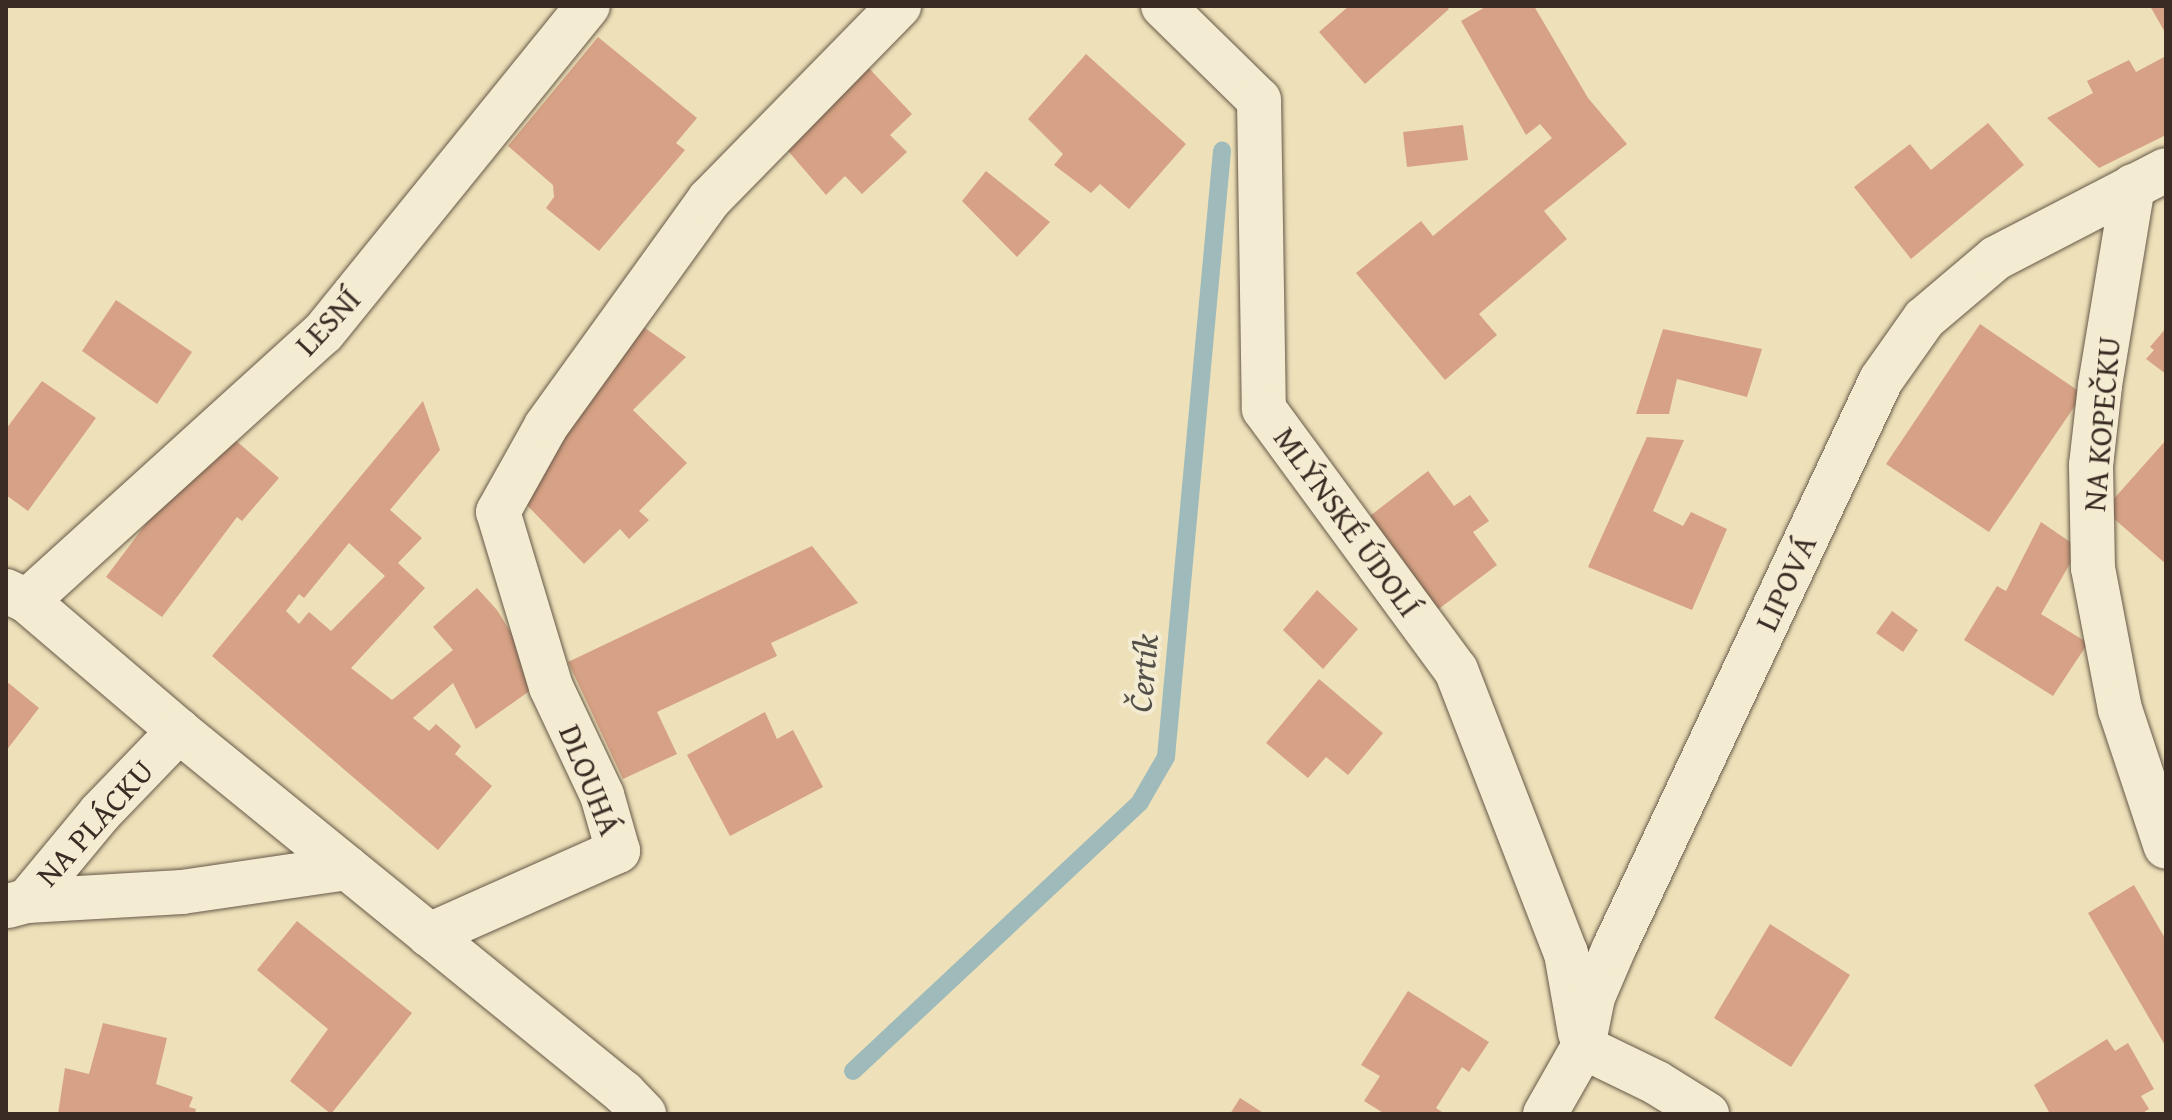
<!DOCTYPE html>
<html>
<head>
<meta charset="utf-8">
<style>
  body { margin:0 }
  #map { position:relative; width:2172px; height:1120px; overflow:hidden; background:#eee1b9; font-family:"Gentium Book Plus",serif }
  div>[style] { position:absolute }
  [style*='--x'] { left:calc(var(--x)*1px); top:calc(var(--y)*1px); width:calc(var(--w)*1px); rotate:calc(var(--a)*1deg) }
  .stream>* { height:18px; margin:-9px; padding:0 9px; transform-origin:9px; border-radius:9px; background:#9fbabb }
  .building>* { inset:0; background:#d6a184 }
  .roads { filter:drop-shadow(0 0 2px #675949) drop-shadow(0 0 2px #675949) }
  .street>* { height:44px; margin:-22px; padding:0 22px; transform-origin:22px; border-radius:22px; background:#f4ecd2 }
  span { translate:-50% -50%; white-space:nowrap; text-align:center; line-height:1.15; -webkit-text-stroke:8px #f4ecd2; paint-order:stroke }
  .street-label { font-size:32px; color:#3a2c24 }
  .water-label { font-size:34px; color:#53504a; font-style:italic }
  .frame { position:absolute; inset:0; border:8px solid #3a2c24; pointer-events:none }
</style>
</head>
<body>
<div id="map">
  <div class="stream">
    <i style="--x:853;--y:1071;--w:393;--a:-43.1"></i>
    <i style="--x:1140;--y:802;--w:52;--a:-60"></i>
    <i style="--x:1166;--y:757;--w:609;--a:-84.72"></i>
  </div>
  <div class="building">
    <i style="clip-path:polygon(1349px 6px,1446px 6px,1449px 9px,1365px 84px,1319px 32px)"></i>
    <i style="clip-path:polygon(1487px 6px,1534px 6px,1588px 98px,1627px 144px,1544px 211px,1567px 239px,1479px 314px,1497px 335px,1445px 380px,1356px 273px,1421px 221px,1433px 236px,1552px 138px,1540px 124px,1526px 135px,1461px 21px)"></i>
    <i style="clip-path:polygon(2150px 6px,2166px 6px,2166px 34px)"></i>
    <i style="clip-path:polygon(598px 37px,697px 118px,676px 143px,685px 150px,599px 251px,546px 208px,554px 197px,553px 185px,508px 146px)"></i>
    <i style="clip-path:polygon(1086px 54px,1186px 144px,1129px 209px,1100px 184px,1091px 193px,1054px 165px,1063px 154px,1028px 119px)"></i>
    <i style="clip-path:polygon(2166px 56px,2166px 135px,2099px 168px,2047px 118px,2093px 93px,2087px 81px,2129px 60px,2136px 72px)"></i>
    <i style="clip-path:polygon(866px 65px,912px 114px,890px 135px,907px 152px,862px 194px,845px 176px,826px 195px,783px 145px)"></i>
    <i style="clip-path:polygon(1988px 123px,2024px 165px,1911px 259px,1854px 187px,1910px 144px,1931px 170px)"></i>
    <i style="clip-path:polygon(1463px 125px,1468px 160px,1407px 167px,1403px 132px)"></i>
    <i style="clip-path:polygon(986px 171px,1050px 222px,1017px 257px,962px 201px)"></i>
    <i style="clip-path:polygon(116px 300px,192px 352px,157px 404px,82px 351px)"></i>
    <i style="clip-path:polygon(638px 323px,686px 357px,633px 410px,687px 463px,639px 511px,649px 520px,629px 539px,620px 529px,584px 564px,521px 499px)"></i>
    <i style="clip-path:polygon(1980px 324px,2083px 394px,1989px 532px,1886px 464px)"></i>
    <i style="clip-path:polygon(2166px 328px,2166px 374px,2146px 359px,2154px 350px,2150px 347px)"></i>
    <i style="clip-path:polygon(1663px 329px,1762px 349px,1747px 397px,1677px 379px,1669px 414px,1636px 414px)"></i>
    <i style="clip-path:polygon(42px 381px,96px 418px,28px 511px,6px 495px,6px 429px)"></i>
    <i style="clip-path:polygon(evenodd,423px 401px,440px 450px,390px 510px,422px 538px,398px 563px,425px 588px,351px 668px,392px 700px,453px 650px,433px 627px,477px 588px,497px 610px,524px 654px,538px 685px,476px 729px,453px 683px,413px 718px,429px 731px,436px 724px,461px 746px,455px 754px,492px 786px,438px 850px,212px 656px,423px 401px,349px 543px,385px 576px,331px 631px,309px 612px,299px 624px,286px 611px,299px 594px,304px 598px,349px 543px)"></i>
    <i style="clip-path:polygon(227px 433px,279px 478px,242px 521px,237px 517px,162px 617px,106px 577px,181px 477px)"></i>
    <i style="clip-path:polygon(1647px 437px,1684px 440px,1653px 511px,1683px 526px,1691px 512px,1727px 529px,1692px 610px,1588px 567px)"></i>
    <i style="clip-path:polygon(2166px 440px,2166px 564px,2104px 510px)"></i>
    <i style="clip-path:polygon(1428px 471px,1454px 506px,1470px 495px,1489px 521px,1473px 532px,1497px 565px,1436px 611px,1366px 519px)"></i>
    <i style="clip-path:polygon(2041px 522px,2079px 548px,2041px 614px,2088px 643px,2053px 696px,1964px 640px,1997px 586px,2006px 591px)"></i>
    <i style="clip-path:polygon(812px 546px,858px 603px,771px 643px,777px 656px,657px 712px,677px 754px,623px 779px,568px 662px)"></i>
    <i style="clip-path:polygon(1317px 590px,1358px 629px,1323px 669px,1283px 630px)"></i>
    <i style="clip-path:polygon(1892px 611px,1918px 630px,1903px 652px,1876px 633px)"></i>
    <i style="clip-path:polygon(1319px 679px,1383px 733px,1348px 775px,1326px 757px,1308px 778px,1266px 743px)"></i>
    <i style="clip-path:polygon(6px 681px,39px 708px,6px 751px)"></i>
    <i style="clip-path:polygon(765px 712px,777px 739px,793px 730px,823px 787px,730px 836px,687px 755px)"></i>
    <i style="clip-path:polygon(2134px 885px,2166px 940px,2166px 1047px,2088px 913px)"></i>
    <i style="clip-path:polygon(297px 921px,412px 1013px,331px 1114px,290px 1081px,328px 1029px,257px 970px)"></i>
    <i style="clip-path:polygon(1770px 924px,1850px 975px,1791px 1067px,1714px 1018px)"></i>
    <i style="clip-path:polygon(1408px 991px,1489px 1042px,1469px 1072px,1462px 1067px,1436px 1108px,1445px 1114px,1385px 1114px,1364px 1101px,1380px 1076px,1361px 1065px)"></i>
    <i style="clip-path:polygon(103px 1023px,167px 1038px,156px 1084px,193px 1097px,189px 1107px,196px 1109px,195px 1114px,58px 1114px,65px 1068px,89px 1074px)"></i>
    <i style="clip-path:polygon(2107px 1039px,2115px 1051px,2128px 1043px,2154px 1089px,2141px 1096px,2149px 1109px,2141px 1114px,2050px 1114px,2034px 1085px)"></i>
    <i style="clip-path:polygon(1240px 1098px,1265px 1114px,1230px 1114px)"></i>
  </div>
  <div class="roads">
    <div class="street">
      <i style="--x:1163;--y:6;--w:134;--a:44.4"></i>
      <i style="--x:1259;--y:100;--w:309;--a:89.1"></i>
      <i style="--x:1264;--y:409;--w:324;--a:53.7"></i>
      <i style="--x:1456;--y:670;--w:304;--a:68.8"></i>
      <i style="--x:1566;--y:953;--w:81;--a:80.1"></i>
      <i style="--x:2133;--y:186;--w:203;--a:99.4"></i>
      <i style="--x:2100;--y:386;--w:80;--a:96.5"></i>
      <i style="--x:2091;--y:465;--w:103;--a:88.9"></i>
      <i style="--x:2093;--y:568;--w:144;--a:79.2"></i>
      <i style="--x:2120;--y:709;--w:145;--a:71.6"></i>
      <i style="--x:6;--y:591;--w:23;--a:25"></i>
      <i style="--x:27;--y:601;--w:200;--a:40.5"></i>
      <i style="--x:179;--y:731;--w:574;--a:39.13"></i>
      <i style="--x:624;--y:1093;--w:29;--a:46"></i>
      <i style="--x:27;--y:601;--w:399;--a:-42.2"></i>
      <i style="--x:323;--y:333;--w:421;--a:-51"></i>
      <i style="--x:27;--y:901;--w:155;--a:-3.3"></i>
      <i style="--x:182;--y:892;--w:167;--a:-8.3"></i>
      <i style="--x:8;--y:906;--w:20;--a:-15"></i>
      <i style="--x:27;--y:901;--w:114;--a:-50.3"></i>
      <i style="--x:100;--y:813;--w:114;--a:-46.1"></i>
      <i style="--x:429;--y:935;--w:207;--a:-24"></i>
      <i style="--x:618;--y:851;--w:58;--a:-105.9"></i>
      <i style="--x:602;--y:795;--w:119;--a:-115.3"></i>
      <i style="--x:551;--y:687;--w:183;--a:-106.8"></i>
      <i style="--x:498;--y:512;--w:98;--a:-60.8"></i>
      <i style="--x:546;--y:426;--w:279;--a:-54.2"></i>
      <i style="--x:709;--y:200;--w:272;--a:-45.6"></i>
      <i style="--x:1583;--y:1047;--w:82;--a:25.9"></i>
      <i style="--x:1657;--y:1083;--w:59;--a:31.8"></i>
      <i style="--x:1545;--y:1114;--w:77;--a:-60.4"></i>
      <i style="--x:1583;--y:1047;--w:51;--a:-78.7"></i>
      <i style="--x:1593;--y:997;--w:53;--a:-66.8"></i>
      <i style="--x:1614;--y:948;--w:628;--a:-64.82"></i>
      <i style="--x:1881;--y:380;--w:75;--a:-54.8"></i>
      <i style="--x:1924;--y:319;--w:94;--a:-40.3"></i>
      <i style="--x:1996;--y:258;--w:191;--a:-27.4"></i>
    </div>
  </div>
  <div class="street-label">
    <span style="left:328px;top:322px;rotate:-47deg">LESNÍ</span>
    <span style="left:2102px;top:424px;rotate:-85deg">NA KOPEČKU</span>
    <span style="left:1347px;top:522px;rotate:54deg">MLÝNSKÉ ÚDOLÍ</span>
    <span style="left:1786px;top:583px;rotate:-65deg">LIPOVÁ</span>
    <span style="left:590px;top:780px;rotate:68deg">DLOUHÁ</span>
    <span style="left:95px;top:823px;rotate:-48deg">NA PLÁCKU</span>
  </div>
  <div class="water-label">
    <span style="left:1142px;top:673px;rotate:-85deg">Čertík</span>
  </div>
  <div class="frame"></div>
</div>
</body>
</html>
